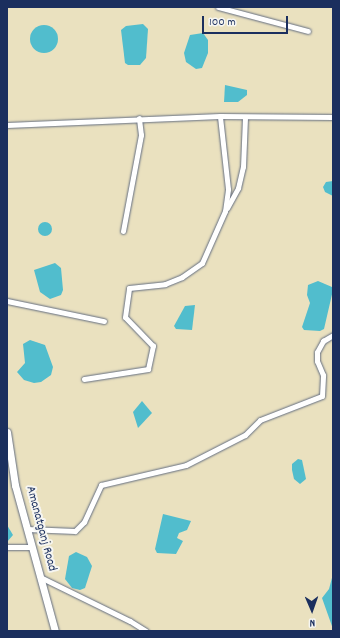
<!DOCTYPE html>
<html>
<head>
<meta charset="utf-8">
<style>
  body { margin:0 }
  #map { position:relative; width:340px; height:638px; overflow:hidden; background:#eae1bf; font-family:Dekko,sans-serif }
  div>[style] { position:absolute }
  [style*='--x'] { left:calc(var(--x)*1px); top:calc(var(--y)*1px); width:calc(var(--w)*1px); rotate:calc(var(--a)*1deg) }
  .water>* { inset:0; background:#51bdcd }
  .round { border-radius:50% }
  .roads { filter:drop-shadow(0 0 1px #636d80) drop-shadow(0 0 1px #636d80) }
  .minor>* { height:5px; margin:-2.5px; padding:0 2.5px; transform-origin:2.5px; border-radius:2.5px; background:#fff }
  .secondary>* { height:7px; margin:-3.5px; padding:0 3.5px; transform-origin:3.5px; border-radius:3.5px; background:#fff }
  span { translate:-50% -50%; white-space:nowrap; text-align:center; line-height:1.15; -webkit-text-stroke:4px #f6f6f2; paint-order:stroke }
  .street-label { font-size:13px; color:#1b2f5e }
  .frame { position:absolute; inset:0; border:8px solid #1b2f5e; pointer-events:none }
  .north { position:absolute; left:292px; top:590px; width:40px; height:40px; -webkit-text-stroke:3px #f6f6f2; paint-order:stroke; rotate:178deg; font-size:11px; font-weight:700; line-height:16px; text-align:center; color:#1b2f5e }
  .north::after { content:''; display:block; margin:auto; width:14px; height:18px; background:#1b2f5e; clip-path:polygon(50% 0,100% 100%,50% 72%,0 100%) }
  .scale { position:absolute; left:202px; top:16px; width:86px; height:18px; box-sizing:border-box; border:2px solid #1b2f5e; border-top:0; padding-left:5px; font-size:12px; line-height:14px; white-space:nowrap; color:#1b2f5e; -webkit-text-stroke:3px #f6f6f2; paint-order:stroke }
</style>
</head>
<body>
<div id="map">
  <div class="water">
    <i style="clip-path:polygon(143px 24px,148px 29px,146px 58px,140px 65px,128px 65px,125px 63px,121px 30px,126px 26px)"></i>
    <i class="round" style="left:30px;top:25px;width:28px;height:28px"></i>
    <i style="clip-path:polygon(203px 33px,208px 40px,208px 53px,202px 68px,196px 69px,186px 62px,184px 53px,190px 35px)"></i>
    <i style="clip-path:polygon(225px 85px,247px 90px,247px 95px,238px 102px,224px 102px)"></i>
    <i style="clip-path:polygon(333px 181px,333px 196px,325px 192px,323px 187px,326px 182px)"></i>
    <i class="round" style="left:38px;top:222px;width:14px;height:14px"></i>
    <i style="clip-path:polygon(55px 263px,61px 268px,63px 290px,61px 295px,50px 299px,40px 292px,34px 270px)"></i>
    <i style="clip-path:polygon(318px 281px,332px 287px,333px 290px,324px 329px,320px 331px,304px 330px,302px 327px,310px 303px,307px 295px,308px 285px)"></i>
    <i style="clip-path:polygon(195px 305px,192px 330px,176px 329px,174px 326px,185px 306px)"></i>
    <i style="clip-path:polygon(30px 340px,45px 345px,53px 367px,51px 375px,41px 382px,34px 383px,24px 380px,17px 372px,25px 363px,23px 344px)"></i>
    <i style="clip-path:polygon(142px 401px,152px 413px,138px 428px,133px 412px)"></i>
    <i style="clip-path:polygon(298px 459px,302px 460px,306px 479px,300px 484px,294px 479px,292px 470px,292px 464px)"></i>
    <i style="clip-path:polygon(163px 514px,191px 521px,187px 530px,179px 533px,177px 538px,183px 541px,176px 554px,157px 553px,155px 549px)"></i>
    <i style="clip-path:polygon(7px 525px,13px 535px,7px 542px)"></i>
    <i style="clip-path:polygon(76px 552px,87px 557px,92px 566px,85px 588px,80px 590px,72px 588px,65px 579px,69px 556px)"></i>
    <i style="clip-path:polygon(333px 574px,333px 629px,322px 598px,329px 589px)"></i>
  </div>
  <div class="roads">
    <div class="minor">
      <i style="--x:218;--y:7;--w:93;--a:14.9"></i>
      <i style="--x:7;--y:125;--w:213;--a:-2.4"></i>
      <i style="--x:220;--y:116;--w:113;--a:0.5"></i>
      <i style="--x:227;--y:208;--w:23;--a:-61"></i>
      <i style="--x:238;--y:188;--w:22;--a:-77"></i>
      <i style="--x:243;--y:167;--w:50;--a:-87.7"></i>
      <i style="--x:123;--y:231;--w:98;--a:-79.4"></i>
      <i style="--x:141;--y:135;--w:17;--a:-97"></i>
      <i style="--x:7;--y:301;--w:99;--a:11.7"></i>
      <i style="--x:84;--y:379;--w:65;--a:-8.9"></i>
      <i style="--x:148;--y:369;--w:24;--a:-78"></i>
      <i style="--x:153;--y:346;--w:40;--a:-134"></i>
      <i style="--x:125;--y:317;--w:29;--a:-82"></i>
      <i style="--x:129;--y:288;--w:36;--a:-6"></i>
      <i style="--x:165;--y:284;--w:18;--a:-22"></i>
      <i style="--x:182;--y:277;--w:24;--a:-35"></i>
      <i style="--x:202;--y:263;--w:57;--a:-66.1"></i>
      <i style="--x:225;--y:211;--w:22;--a:-82"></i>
      <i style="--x:228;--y:189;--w:73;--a:-96.3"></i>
      <i style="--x:27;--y:529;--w:48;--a:2.4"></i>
      <i style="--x:75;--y:531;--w:13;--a:-45"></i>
      <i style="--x:84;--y:522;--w:41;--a:-65.3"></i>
      <i style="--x:101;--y:485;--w:87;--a:-13.2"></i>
      <i style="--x:186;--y:465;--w:66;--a:-27"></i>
      <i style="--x:245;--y:435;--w:21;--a:-45"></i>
      <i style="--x:260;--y:420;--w:66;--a:-21.2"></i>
      <i style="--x:322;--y:396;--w:21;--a:-87"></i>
      <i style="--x:323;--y:375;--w:15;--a:-113"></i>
      <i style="--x:317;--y:361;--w:9;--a:-90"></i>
      <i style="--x:317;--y:352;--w:13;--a:-61"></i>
      <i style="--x:323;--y:341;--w:12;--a:-31"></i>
      <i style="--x:7;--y:547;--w:25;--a:0"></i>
      <i style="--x:40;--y:577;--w:100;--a:26.1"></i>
      <i style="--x:130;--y:621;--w:19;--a:32"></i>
    </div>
    <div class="secondary">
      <i style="--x:7;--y:432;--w:54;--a:81.4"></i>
      <i style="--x:15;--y:485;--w:151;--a:74.7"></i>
    </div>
  </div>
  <div class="street-label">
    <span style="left:40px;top:529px;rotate:75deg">Amanatganj Road</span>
  </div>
  <div class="frame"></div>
  <div class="north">N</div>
  <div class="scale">100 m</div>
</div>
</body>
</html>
